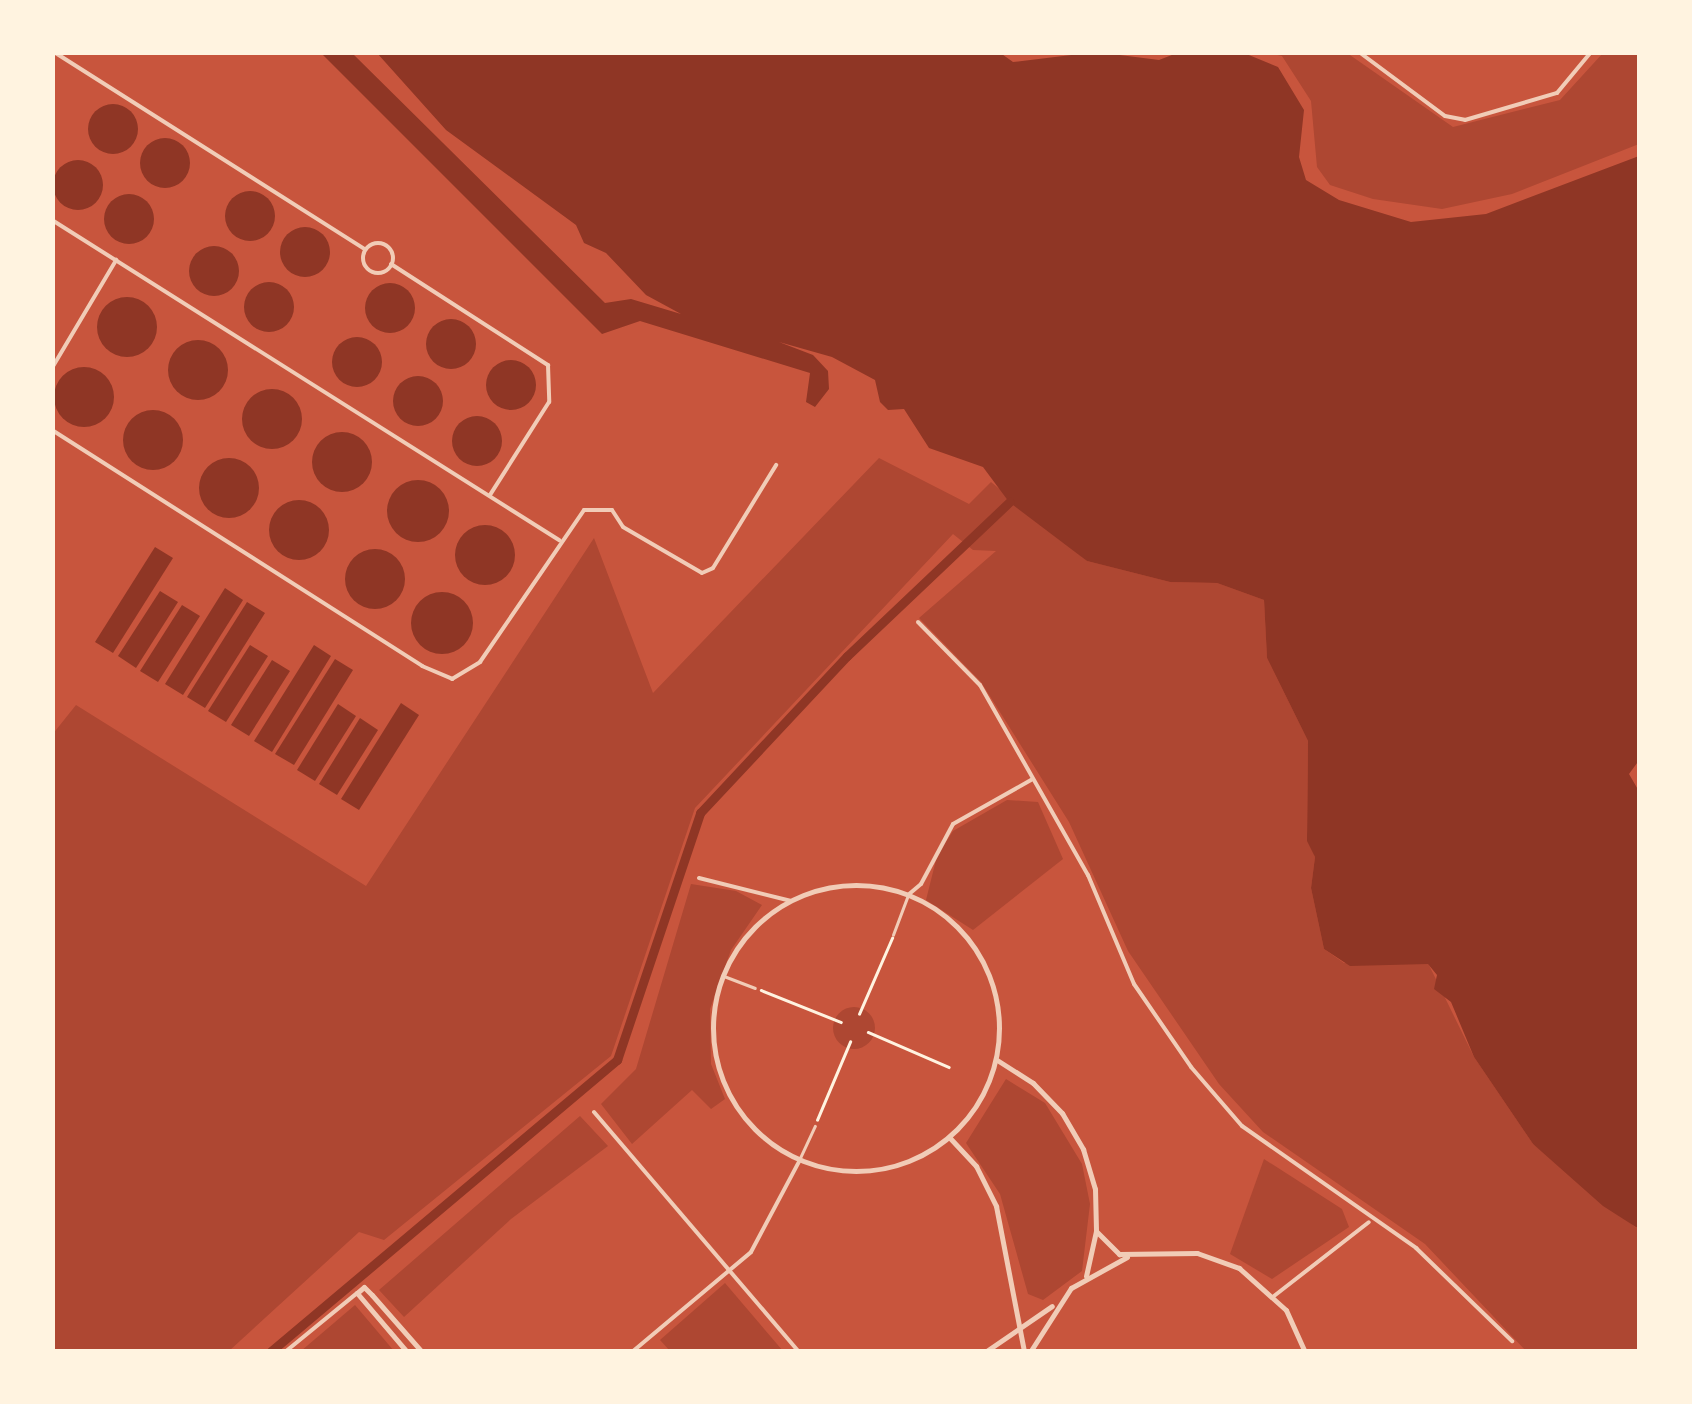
<!DOCTYPE html>
<html>
<head>
<meta charset="utf-8">
<style>
  body { margin:0 }
  #map { position:relative; width:1692px; height:1404px; overflow:hidden; background:#c8553d; font-family:"Noto Sans",sans-serif }
  div>[style] { position:absolute }
  [style*='--x'] { left:calc(var(--x)*1px); top:calc(var(--y)*1px); width:calc(var(--w)*1px); rotate:calc(var(--a)*1deg) }
  .green>* { inset:0; background:#ae4732 }
  .round { border-radius:50% }
  .water>* { inset:0; background:#8f3625 }
  .canal>* { height:9px; margin:-4.5px; padding:0 4.5px; transform-origin:4.5px; border-radius:4.5px; background:#8f3625 }
  .path>* { height:2.5px; margin:-1.25px; padding:0 1.25px; transform-origin:1.25px; border-radius:1.25px; background:#fff3e0 }
  .service>* { height:2.5px; margin:-1.25px; padding:0 1.25px; transform-origin:1.25px; border-radius:1.25px; background:#f1ccb7 }
  .minor>* { height:4px; margin:-2px; padding:0 2px; transform-origin:2px; border-radius:2px; background:#f1ccb7 }
  .minor>.ring { margin:-2px; padding:0; box-sizing:content-box; background:none; border:4px solid #f1ccb7; border-radius:50% }
  .tertiary>* { height:5px; margin:-2.5px; padding:0 2.5px; transform-origin:2.5px; border-radius:2.5px; background:#f1ccb7 }
  .tertiary>.ring { margin:-2.5px; padding:0; box-sizing:content-box; background:none; border:5px solid #f1ccb7; border-radius:50% }
  span { translate:-50% -50%; white-space:nowrap; text-align:center; line-height:1.15; -webkit-text-stroke:9px #fff3e0; paint-order:stroke }
  .frame { position:absolute; inset:0; border:55px solid #fff3e0; pointer-events:none }
</style>
</head>
<body>
<div id="map">
  <div class="green">
    <i style="clip-path:polygon(1268px 53px,1347px 53px,1453px 127px,1560px 100px,1603px 53px,1639px 53px,1639px 144px,1512px 194px,1442px 209px,1373px 199px,1330px 185px,1317px 167px,1311px 101px,1282px 56px)"></i>
    <i style="clip-path:polygon(879px 458px,969px 504px,991px 482px,1087px 561px,1170px 582px,1217px 583px,1264px 600px,1267px 658px,1308px 741px,1307px 832px,1315px 857px,1311px 888px,1324px 949px,1344px 963px,1428px 963px,1474px 1057px,1533px 1144px,1639px 1230px,1639px 1351px,1526px 1351px,1425px 1244px,1263px 1132px,1219px 1084px,1128px 951px,1069px 822px,981px 682px,919px 618px,996px 551px,973px 550px,953px 534px,695px 808px,611px 1056px,384px 1240px,359px 1232px,229px 1351px,53px 1351px,52px 735px,76px 705px,366px 886px,594px 538px,653px 693px)"></i>
    <i style="clip-path:polygon(1007px 800px,1038px 802px,1063px 859px,973px 930px,926px 900px,937px 856px,953px 831px)"></i>
    <i style="clip-path:polygon(691px 884px,736px 891px,762px 905px,731px 950px,710px 1009px,711px 1064px,725px 1099px,711px 1109px,692px 1090px,632px 1144px,601px 1104px,636px 1069px)"></i>
    <i class="round" style="left:833px;top:1007px;width:42px;height:42px"></i>
    <i style="clip-path:polygon(1006px 1079px,1045px 1103px,1082px 1164px,1090px 1204px,1082px 1271px,1043px 1300px,1028px 1294px,1000px 1194px,966px 1143px)"></i>
    <i style="clip-path:polygon(580px 1116px,608px 1146px,511px 1219px,404px 1317px,379px 1290px)"></i>
    <i style="clip-path:polygon(1264px 1159px,1342px 1209px,1349px 1227px,1272px 1279px,1230px 1254px)"></i>
    <i style="clip-path:polygon(725px 1283px,783px 1351px,670px 1351px,660px 1340px)"></i>
    <i style="clip-path:polygon(355px 1305px,394px 1351px,301px 1351px)"></i>
  </div>
  <div class="water">
    <i style="clip-path:polygon(999px 52px,1013px 62px,1096px 52px,1159px 60px,1177px 53px,1244px 53px,1278px 67px,1304px 110px,1299px 157px,1306px 180px,1339px 200px,1411px 222px,1486px 214px,1639px 156px,1640px 759px,1629px 774px,1640px 793px,1639px 1229px,1603px 1206px,1533px 1144px,1474px 1057px,1451px 1002px,1434px 989px,1437px 975px,1428px 964px,1350px 966px,1324px 949px,1311px 888px,1315px 857px,1307px 841px,1308px 741px,1267px 658px,1264px 600px,1217px 583px,1170px 582px,1087px 561px,1009px 502px,983px 467px,929px 448px,904px 409px,888px 410px,880px 402px,875px 380px,832px 357px,779px 342px,813px 355px,828px 371px,829px 389px,815px 407px,806px 402px,810px 373px,640px 321px,602px 334px,321px 53px,352px 53px,605px 303px,631px 299px,681px 314px,646px 295px,606px 253px,584px 243px,576px 225px,446px 130px,377px 53px)"></i>
    <i class="round" style="left:88px;top:104px;width:50px;height:50px"></i>
    <i class="round" style="left:140px;top:138px;width:50px;height:50px"></i>
    <i class="round" style="left:53px;top:160px;width:50px;height:50px"></i>
    <i class="round" style="left:225px;top:191px;width:50px;height:50px"></i>
    <i class="round" style="left:104px;top:194px;width:50px;height:50px"></i>
    <i class="round" style="left:280px;top:227px;width:50px;height:50px"></i>
    <i class="round" style="left:189px;top:246px;width:50px;height:50px"></i>
    <i class="round" style="left:244px;top:282px;width:50px;height:50px"></i>
    <i class="round" style="left:365px;top:283px;width:50px;height:50px"></i>
    <i class="round" style="left:97px;top:297px;width:60px;height:60px"></i>
    <i class="round" style="left:426px;top:319px;width:50px;height:50px"></i>
    <i class="round" style="left:332px;top:337px;width:50px;height:50px"></i>
    <i class="round" style="left:168px;top:340px;width:60px;height:60px"></i>
    <i class="round" style="left:486px;top:360px;width:50px;height:50px"></i>
    <i class="round" style="left:54px;top:367px;width:60px;height:60px"></i>
    <i class="round" style="left:393px;top:376px;width:50px;height:50px"></i>
    <i class="round" style="left:242px;top:389px;width:60px;height:60px"></i>
    <i class="round" style="left:123px;top:410px;width:60px;height:60px"></i>
    <i class="round" style="left:452px;top:416px;width:50px;height:50px"></i>
    <i class="round" style="left:312px;top:432px;width:60px;height:60px"></i>
    <i class="round" style="left:199px;top:458px;width:60px;height:60px"></i>
    <i class="round" style="left:387px;top:480px;width:62px;height:62px"></i>
    <i class="round" style="left:269px;top:500px;width:60px;height:60px"></i>
    <i class="round" style="left:455px;top:525px;width:60px;height:60px"></i>
    <i style="clip-path:polygon(155px 547px,173px 558px,113px 653px,95px 642px)"></i>
    <i class="round" style="left:345px;top:549px;width:60px;height:60px"></i>
    <i style="clip-path:polygon(225px 588px,243px 600px,183px 695px,165px 684px)"></i>
    <i style="clip-path:polygon(160px 591px,178px 602px,136px 668px,118px 656px)"></i>
    <i class="round" style="left:411px;top:592px;width:62px;height:62px"></i>
    <i style="clip-path:polygon(247px 602px,265px 613px,205px 708px,187px 697px)"></i>
    <i style="clip-path:polygon(182px 605px,200px 616px,158px 682px,140px 671px)"></i>
    <i style="clip-path:polygon(250px 645px,268px 656px,226px 722px,208px 711px)"></i>
    <i style="clip-path:polygon(314px 645px,331px 656px,272px 752px,254px 741px)"></i>
    <i style="clip-path:polygon(335px 659px,353px 670px,294px 765px,275px 754px)"></i>
    <i style="clip-path:polygon(272px 660px,290px 671px,249px 736px,231px 725px)"></i>
    <i style="clip-path:polygon(401px 703px,419px 715px,359px 810px,341px 799px)"></i>
    <i style="clip-path:polygon(338px 704px,356px 716px,315px 781px,297px 770px)"></i>
    <i style="clip-path:polygon(360px 718px,378px 730px,337px 795px,319px 784px)"></i>
  </div>
  <div class="canal">
    <i style="--x:270;--y:1352;--w:454;--a:-40.1"></i>
    <i style="--x:617;--y:1060;--w:261;--a:-71.4"></i>
    <i style="--x:700;--y:813;--w:215;--a:-46.9"></i>
    <i style="--x:847;--y:656;--w:224;--a:-43.5"></i>
  </div>
  <div class="path">
    <i style="--x:761;--y:990;--w:86;--a:21.8"></i>
    <i style="--x:859;--y:1014;--w:83;--a:-66.5"></i>
    <i style="--x:868;--y:1032;--w:88;--a:23.4"></i>
    <i style="--x:817;--y:1120;--w:85;--a:-67.1"></i>
  </div>
  <div class="service">
    <i style="--x:893;--y:935;--w:43;--a:-69.4"></i>
    <i style="--x:724;--y:976;--w:33;--a:21"></i>
    <i style="--x:800;--y:1158;--w:35;--a:-65"></i>
  </div>
  <div class="minor">
    <i style="--x:54;--y:52;--w:368;--a:32.4"></i>
    <i style="--x:1359;--y:52;--w:107;--a:36.7"></i>
    <i style="--x:1445;--y:116;--w:20;--a:11"></i>
    <i style="--x:1465;--y:120;--w:96;--a:-16.4"></i>
    <i style="--x:1557;--y:93;--w:53;--a:-50.3"></i>
    <i style="--x:52;--y:220;--w:600;--a:32.26"></i>
    <i class="ring" style="left:363px;top:243px;width:26px;height:26px"></i>
    <i style="--x:391;--y:264;--w:187;--a:32.8"></i>
    <i style="--x:548;--y:365;--w:37;--a:88"></i>
    <i style="--x:549;--y:402;--w:110;--a:122.4"></i>
    <i style="--x:52;--y:368;--w:126;--a:-59.3"></i>
    <i style="--x:52;--y:430;--w:439;--a:32.5"></i>
    <i style="--x:422;--y:666;--w:33;--a:23"></i>
    <i style="--x:452;--y:679;--w:33;--a:-31"></i>
    <i style="--x:480;--y:662;--w:184;--a:-55.6"></i>
    <i style="--x:584;--y:510;--w:28;--a:0"></i>
    <i style="--x:612;--y:510;--w:20;--a:57"></i>
    <i style="--x:623;--y:527;--w:91;--a:30.2"></i>
    <i style="--x:702;--y:573;--w:12;--a:-24"></i>
    <i style="--x:713;--y:568;--w:121;--a:-58.5"></i>
    <i style="--x:918;--y:622;--w:88;--a:45.5"></i>
    <i style="--x:980;--y:685;--w:219;--a:60.4"></i>
    <i style="--x:1088;--y:875;--w:118;--a:67.1"></i>
    <i style="--x:1134;--y:984;--w:101;--a:55.5"></i>
    <i style="--x:1191;--y:1067;--w:78;--a:49.2"></i>
    <i style="--x:1242;--y:1126;--w:213;--a:35"></i>
    <i style="--x:1416;--y:1248;--w:134;--a:44.1"></i>
    <i style="--x:699;--y:878;--w:95;--a:14"></i>
    <i style="--x:908;--y:895;--w:17;--a:-40"></i>
    <i style="--x:921;--y:884;--w:68;--a:-61.9"></i>
    <i style="--x:953;--y:824;--w:90;--a:-29.4"></i>
    <i style="--x:594;--y:1112;--w:316;--a:49.5"></i>
    <i style="--x:1274;--y:1296;--w:120;--a:-37.9"></i>
    <i style="--x:285;--y:1352;--w:93;--a:-39.3"></i>
    <i style="--x:632;--y:1352;--w:155;--a:-40"></i>
    <i style="--x:751;--y:1252;--w:104;--a:-62"></i>
  </div>
  <div class="tertiary">
    <i class="ring" style="left:713px;top:885px;width:281px;height:281px"></i>
    <i style="--x:997;--y:1060;--w:43;--a:32.6"></i>
    <i style="--x:1033;--y:1083;--w:42;--a:46"></i>
    <i style="--x:1062;--y:1113;--w:42;--a:59.7"></i>
    <i style="--x:1083;--y:1149;--w:42;--a:73.3"></i>
    <i style="--x:1095;--y:1189;--w:42;--a:88.6"></i>
    <i style="--x:1096;--y:1231;--w:46;--a:102.5"></i>
    <i style="--x:949;--y:1137;--w:40;--a:47"></i>
    <i style="--x:976;--y:1166;--w:45;--a:63.4"></i>
    <i style="--x:996;--y:1206;--w:149;--a:79.1"></i>
    <i style="--x:1096;--y:1231;--w:33;--a:45"></i>
    <i style="--x:1119;--y:1254;--w:78;--a:-0.7"></i>
    <i style="--x:1197;--y:1253;--w:45;--a:19.7"></i>
    <i style="--x:1239;--y:1268;--w:63;--a:41.8"></i>
    <i style="--x:1286;--y:1310;--w:46;--a:65.7"></i>
    <i style="--x:357;--y:1293;--w:9;--a:-41"></i>
    <i style="--x:364;--y:1287;--w:11;--a:45"></i>
    <i style="--x:372;--y:1295;--w:76;--a:48.7"></i>
    <i style="--x:357;--y:1293;--w:77;--a:49.7"></i>
    <i style="--x:985;--y:1352;--w:81;--a:-34.5"></i>
    <i style="--x:1030;--y:1352;--w:76;--a:-57.4"></i>
    <i style="--x:1071;--y:1288;--w:64;--a:-29"></i>
  </div>
  <div class="frame"></div>
</div>
</body>
</html>
